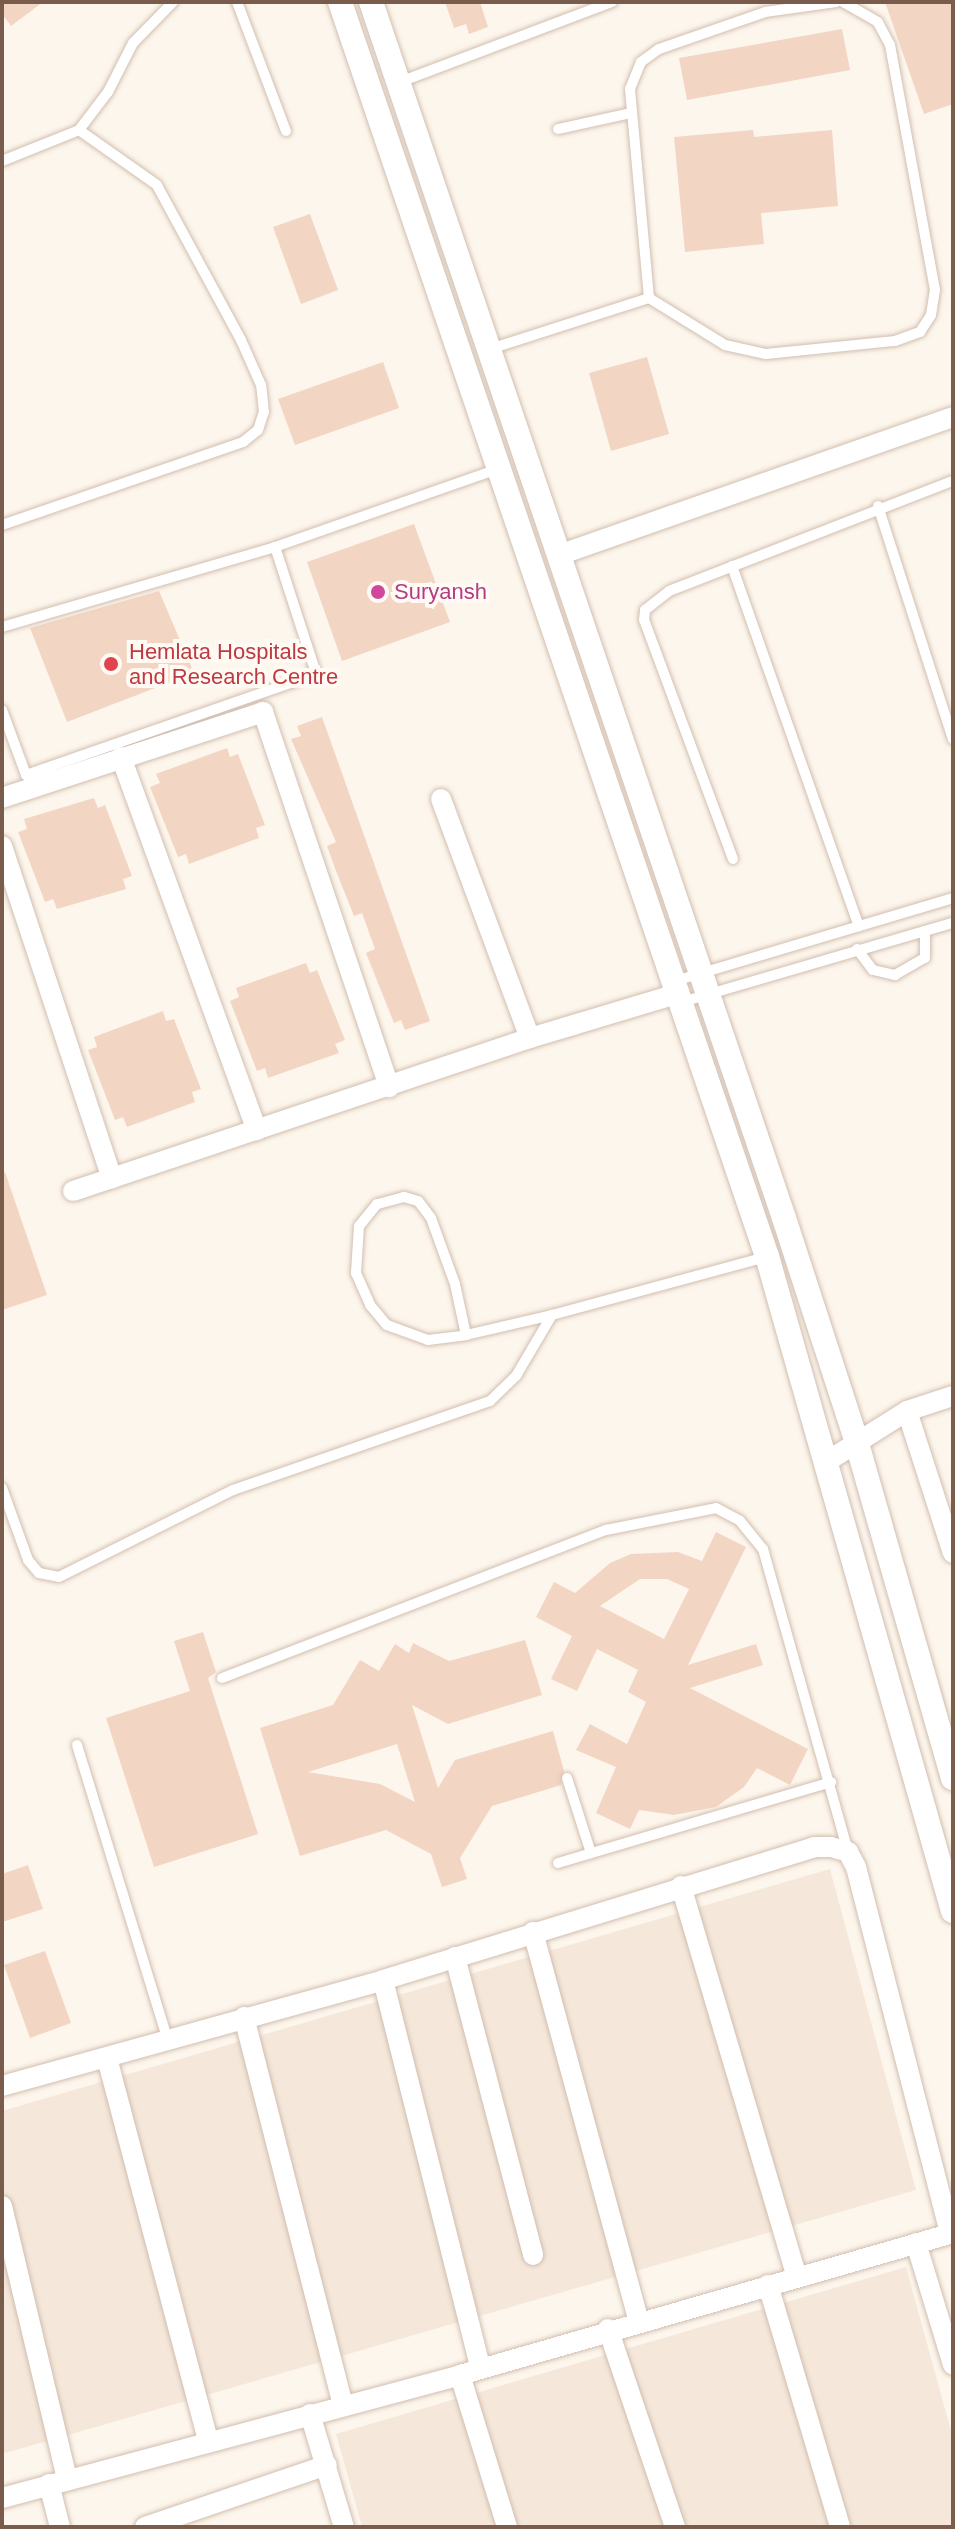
<!DOCTYPE html>
<html>
<head>
<meta charset="utf-8">
<style>
  body { margin:0 }
  #map { position:relative; width:955px; height:2529px; overflow:hidden; background:#fdf6ec; font-family:Helvetica,sans-serif }
  div>[style] { position:absolute }
  [style*='--x'] { left:calc(var(--x)*1px); top:calc(var(--y)*1px); width:calc(var(--w)*1px); rotate:calc(var(--a)*1deg) }
  .residential>* { inset:0; background:#f5e8da }
  .building>* { inset:0; background:#f3d5c3 }
  .roads { filter:drop-shadow(0 0 2px #d1beb0) drop-shadow(0 0 2px #d1beb0) }
  .service>* { height:10px; margin:-5px; padding:0 5px; transform-origin:5px; border-radius:5px; background:#fff }
  .minor>* { height:20px; margin:-10px; padding:0 10px; transform-origin:10px; border-radius:10px; background:#fff }
  .tertiary>* { height:24px; margin:-12px; padding:0 12px; transform-origin:12px; border-radius:12px; background:#fff }
  .dots>* { width:22px; height:22px; translate:-50% -50%; box-sizing:border-box; border:4px solid #fffaf3; border-radius:50% }
  span { translate:-50% -50%; white-space:nowrap; text-align:center; line-height:1.15; -webkit-text-stroke:8px #fffaf3; paint-order:stroke }
  .hotel-label { font-size:22px; color:#b23c85 }
  .left { translate:0 -50%; text-align:left }
  .health-label { font-size:22px; color:#be3a42 }
  .frame { position:absolute; inset:0; border:4px solid #7a5c4d; pointer-events:none }
</style>
</head>
<body>
<div id="map">
  <div class="residential">
    <i style="clip-path:polygon(830px 1869px,916px 2190px,2px 2454px,2px 2111px)"></i>
    <i style="clip-path:polygon(906px 2267px,953px 2438px,953px 2527px,362px 2527px,336px 2434px)"></i>
  </div>
  <div class="building">
    <i style="clip-path:polygon(2px 2px,43px 2px,11px 26px,2px 14px)"></i>
    <i style="clip-path:polygon(445px 2px,480px 2px,488px 27px,469px 34px,466px 24px,454px 28px)"></i>
    <i style="clip-path:polygon(885px 2px,953px 2px,953px 104px,924px 114px)"></i>
    <i style="clip-path:polygon(842px 29px,850px 70px,687px 100px,679px 58px)"></i>
    <i style="clip-path:polygon(753px 130px,754px 137px,832px 130px,838px 206px,761px 213px,764px 244px,685px 252px,674px 137px)"></i>
    <i style="clip-path:polygon(310px 214px,338px 290px,301px 304px,273px 227px)"></i>
    <i style="clip-path:polygon(647px 357px,669px 434px,611px 451px,589px 373px)"></i>
    <i style="clip-path:polygon(383px 362px,399px 408px,295px 445px,278px 399px)"></i>
    <i style="clip-path:polygon(414px 524px,450px 622px,342px 661px,307px 562px)"></i>
    <i style="clip-path:polygon(159px 591px,194px 673px,67px 722px,30px 628px)"></i>
    <i style="clip-path:polygon(322px 717px,430px 1021px,405px 1030px,401px 1020px,394px 1023px,366px 953px,375px 949px,362px 913px,354px 916px,336px 871px,327px 846px,336px 842px,291px 739px,301px 736px,297px 726px)"></i>
    <i style="clip-path:polygon(227px 748px,230px 757px,238px 754px,265px 825px,256px 828px,259px 838px,189px 864px,186px 854px,178px 857px,150px 787px,160px 783px,156px 774px)"></i>
    <i style="clip-path:polygon(94px 798px,98px 808px,105px 805px,132px 876px,123px 879px,126px 889px,57px 909px,53px 899px,45px 902px,18px 832px,27px 829px,24px 819px)"></i>
    <i style="clip-path:polygon(306px 963px,310px 973px,317px 970px,345px 1040px,335px 1044px,339px 1053px,268px 1078px,265px 1068px,257px 1071px,230px 1001px,239px 997px,236px 988px)"></i>
    <i style="clip-path:polygon(163px 1011px,166px 1021px,174px 1019px,201px 1089px,192px 1092px,195px 1102px,127px 1127px,123px 1117px,115px 1120px,88px 1050px,97px 1047px,94px 1037px)"></i>
    <i style="clip-path:polygon(5px 1172px,47px 1295px,2px 1310px,2px 1173px)"></i>
    <i style="clip-path:polygon(evenodd,716px 1532px,746px 1547px,688px 1665px,756px 1644px,763px 1665px,690px 1688px,808px 1749px,790px 1785px,757px 1768px,744px 1787px,716px 1807px,674px 1815px,639px 1810px,630px 1829px,596px 1813px,616px 1767px,576px 1750px,590px 1724px,627px 1744px,646px 1702px,628px 1692px,638px 1670px,597px 1649px,577px 1691px,551px 1679px,572px 1636px,536px 1617px,554px 1582px,575px 1593px,610px 1563px,631px 1554px,678px 1552px,702px 1561px,716px 1532px,640px 1579px,667px 1579px,689px 1589px,664px 1639px,600px 1606px,640px 1579px)"></i>
    <i style="clip-path:polygon(203px 1632px,216px 1672px,208px 1678px,258px 1834px,154px 1867px,106px 1718px,190px 1691px,174px 1641px)"></i>
    <i style="clip-path:polygon(evenodd,525px 1640px,542px 1695px,448px 1724px,412px 1705px,438px 1788px,455px 1760px,553px 1731px,564px 1771px,561px 1785px,492px 1806px,460px 1858px,467px 1879px,442px 1887px,431px 1854px,386px 1830px,300px 1856px,260px 1728px,333px 1705px,360px 1660px,379px 1671px,395px 1644px,409px 1653px,413px 1643px,449px 1661px,525px 1640px,397px 1744px,415px 1802px,380px 1784px,308px 1772px,397px 1744px)"></i>
    <i style="clip-path:polygon(28px 1865px,43px 1909px,2px 1922px,2px 1874px)"></i>
    <i style="clip-path:polygon(45px 1951px,71px 2023px,30px 2038px,4px 1965px)"></i>
  </div>
  <div class="roads">
    <div class="service">
      <i style="--x:237;--y:2;--w:138;--a:69.2"></i>
      <i style="--x:400;--y:82;--w:227;--a:-20.7"></i>
      <i style="--x:558;--y:129;--w:75;--a:-12.4"></i>
      <i style="--x:2;--y:161;--w:83;--a:-21.9"></i>
      <i style="--x:79;--y:130;--w:48;--a:-52.7"></i>
      <i style="--x:108;--y:92;--w:55;--a:-63"></i>
      <i style="--x:133;--y:43;--w:57;--a:-45.7"></i>
      <i style="--x:649;--y:298;--w:210;--a:-95.2"></i>
      <i style="--x:630;--y:89;--w:29;--a:-68"></i>
      <i style="--x:641;--y:62;--w:22;--a:-36"></i>
      <i style="--x:659;--y:49;--w:112;--a:-19.2"></i>
      <i style="--x:765;--y:12;--w:72;--a:-8"></i>
      <i style="--x:490;--y:349;--w:167;--a:-17.8"></i>
      <i style="--x:649;--y:298;--w:89;--a:31.7"></i>
      <i style="--x:725;--y:345;--w:42;--a:12.4"></i>
      <i style="--x:766;--y:354;--w:130;--a:-5.8"></i>
      <i style="--x:895;--y:341;--w:27;--a:-20"></i>
      <i style="--x:920;--y:332;--w:20;--a:-57"></i>
      <i style="--x:931;--y:315;--w:25;--a:-81"></i>
      <i style="--x:935;--y:290;--w:249;--a:-100.4"></i>
      <i style="--x:890;--y:45;--w:26;--a:-118"></i>
      <i style="--x:878;--y:22;--w:40;--a:-150.3"></i>
      <i style="--x:878;--y:506;--w:245;--a:72.2"></i>
      <i style="--x:2;--y:525;--w:255;--a:-19"></i>
      <i style="--x:243;--y:442;--w:19;--a:-39"></i>
      <i style="--x:258;--y:430;--w:19;--a:-72"></i>
      <i style="--x:264;--y:412;--w:27;--a:-96"></i>
      <i style="--x:261;--y:385;--w:49;--a:-114"></i>
      <i style="--x:241;--y:340;--w:176;--a:-118.5"></i>
      <i style="--x:157;--y:185;--w:95;--a:-144.8"></i>
      <i style="--x:732;--y:566;--w:382;--a:70.6"></i>
      <i style="--x:2;--y:627;--w:284;--a:-16.3"></i>
      <i style="--x:275;--y:547;--w:236;--a:-19.3"></i>
      <i style="--x:2;--y:710;--w:69;--a:69.7"></i>
      <i style="--x:26;--y:775;--w:299;--a:-19.2"></i>
      <i style="--x:308;--y:677;--w:10;--a:-45"></i>
      <i style="--x:315;--y:670;--w:129;--a:-108"></i>
      <i style="--x:733;--y:859;--w:255;--a:-110.4"></i>
      <i style="--x:644;--y:620;--w:10;--a:-84"></i>
      <i style="--x:645;--y:610;--w:31;--a:-38"></i>
      <i style="--x:669;--y:591;--w:305;--a:-21.2"></i>
      <i style="--x:857;--y:949;--w:26;--a:53"></i>
      <i style="--x:873;--y:970;--w:23;--a:13"></i>
      <i style="--x:895;--y:975;--w:34;--a:-30"></i>
      <i style="--x:925;--y:958;--w:27;--a:-90"></i>
      <i style="--x:675;--y:981;--w:290;--a:-16.6"></i>
      <i style="--x:682;--y:1002;--w:282;--a:-16.3"></i>
      <i style="--x:466;--y:1335;--w:52;--a:-102.2"></i>
      <i style="--x:455;--y:1284;--w:70;--a:-110"></i>
      <i style="--x:431;--y:1218;--w:21;--a:-127"></i>
      <i style="--x:418;--y:1201;--w:15;--a:-164"></i>
      <i style="--x:404;--y:1197;--w:28;--a:165"></i>
      <i style="--x:377;--y:1204;--w:28;--a:129"></i>
      <i style="--x:359;--y:1226;--w:47;--a:93.7"></i>
      <i style="--x:356;--y:1273;--w:35;--a:66"></i>
      <i style="--x:370;--y:1305;--w:26;--a:50"></i>
      <i style="--x:387;--y:1325;--w:44;--a:20.1"></i>
      <i style="--x:428;--y:1340;--w:38;--a:-7"></i>
      <i style="--x:466;--y:1335;--w:88;--a:-13.1"></i>
      <i style="--x:552;--y:1315;--w:221;--a:-15.2"></i>
      <i style="--x:2;--y:1488;--w:77;--a:70.1"></i>
      <i style="--x:28;--y:1560;--w:17;--a:50"></i>
      <i style="--x:39;--y:1573;--w:20;--a:11"></i>
      <i style="--x:59;--y:1577;--w:195;--a:-26.6"></i>
      <i style="--x:233;--y:1490;--w:272;--a:-19.1"></i>
      <i style="--x:490;--y:1401;--w:36;--a:-44"></i>
      <i style="--x:516;--y:1376;--w:71;--a:-59.5"></i>
      <i style="--x:222;--y:1678;--w:412;--a:-21.1"></i>
      <i style="--x:606;--y:1530;--w:112;--a:-11.3"></i>
      <i style="--x:716;--y:1508;--w:27;--a:28"></i>
      <i style="--x:740;--y:1521;--w:36;--a:51"></i>
      <i style="--x:763;--y:1549;--w:315;--a:74.3"></i>
      <i style="--x:77;--y:1745;--w:309;--a:72.9"></i>
      <i style="--x:567;--y:1778;--w:79;--a:72.3"></i>
      <i style="--x:558;--y:1863;--w:285;--a:-16.5"></i>
    </div>
    <div class="minor">
      <i style="--x:559;--y:555;--w:417;--a:-19.3"></i>
      <i style="--x:121;--y:757;--w:397;--a:70"></i>
      <i style="--x:2;--y:798;--w:275;--a:-18.2"></i>
      <i style="--x:263;--y:712;--w:396;--a:71.4"></i>
      <i style="--x:441;--y:799;--w:255;--a:69.6"></i>
      <i style="--x:2;--y:846;--w:350;--a:71.7"></i>
      <i style="--x:73;--y:1191;--w:482;--a:-18.5"></i>
      <i style="--x:530;--y:1038;--w:153;--a:-16.7"></i>
      <i style="--x:907;--y:1411;--w:149;--a:72.1"></i>
      <i style="--x:826;--y:1462;--w:96;--a:-32.2"></i>
      <i style="--x:907;--y:1411;--w:48;--a:-18.1"></i>
      <i style="--x:681;--y:1886;--w:406;--a:73.5"></i>
      <i style="--x:533;--y:1932;--w:403;--a:74.8"></i>
      <i style="--x:455;--y:1957;--w:308;--a:75.3"></i>
      <i style="--x:383;--y:1980;--w:398;--a:75.9"></i>
      <i style="--x:244;--y:2017;--w:399;--a:75.7"></i>
      <i style="--x:107;--y:2058;--w:396;--a:75.2"></i>
      <i style="--x:2;--y:2086;--w:395;--a:-15.5"></i>
      <i style="--x:383;--y:1980;--w:451;--a:-17.1"></i>
      <i style="--x:814;--y:1847;--w:17;--a:0"></i>
      <i style="--x:831;--y:1847;--w:18;--a:16"></i>
      <i style="--x:848;--y:1852;--w:17;--a:62"></i>
      <i style="--x:856;--y:1867;--w:379;--a:75.6"></i>
      <i style="--x:2;--y:2206;--w:281;--a:76.6"></i>
      <i style="--x:916;--y:2243;--w:127;--a:73.1"></i>
      <i style="--x:768;--y:2285;--w:252;--a:73.4"></i>
      <i style="--x:608;--y:2329;--w:209;--a:71.3"></i>
      <i style="--x:460;--y:2375;--w:159;--a:72.8"></i>
      <i style="--x:310;--y:2414;--w:118;--a:73.3"></i>
      <i style="--x:49;--y:2484;--w:44;--a:75.7"></i>
      <i style="--x:2;--y:2498;--w:474;--a:-15"></i>
      <i style="--x:460;--y:2375;--w:513;--a:-16.07"></i>
      <i style="--x:145;--y:2527;--w:192;--a:-18.8"></i>
    </div>
    <div class="tertiary">
      <i style="--x:340;--y:2;--w:1325;--a:71.2"></i>
      <i style="--x:767;--y:1256;--w:681;--a:74.15"></i>
      <i style="--x:371;--y:2;--w:1284;--a:71.24"></i>
      <i style="--x:784;--y:1218;--w:233;--a:72"></i>
      <i style="--x:856;--y:1440;--w:352;--a:74"></i>
    </div>
  </div>
  <div class="dots">
    <i style="left:378px;top:592px;background:#d1479c"></i>
    <i style="left:111px;top:664px;background:#e0444e"></i>
  </div>
  <div class="hotel-label">
    <span class="left" style="left:394px;top:592px">Suryansh</span>
  </div>
  <div class="health-label">
    <span class="left" style="left:129px;top:664px">Hemlata Hospitals<br>and Research Centre</span>
  </div>
  <div class="frame"></div>
</div>
</body>
</html>
